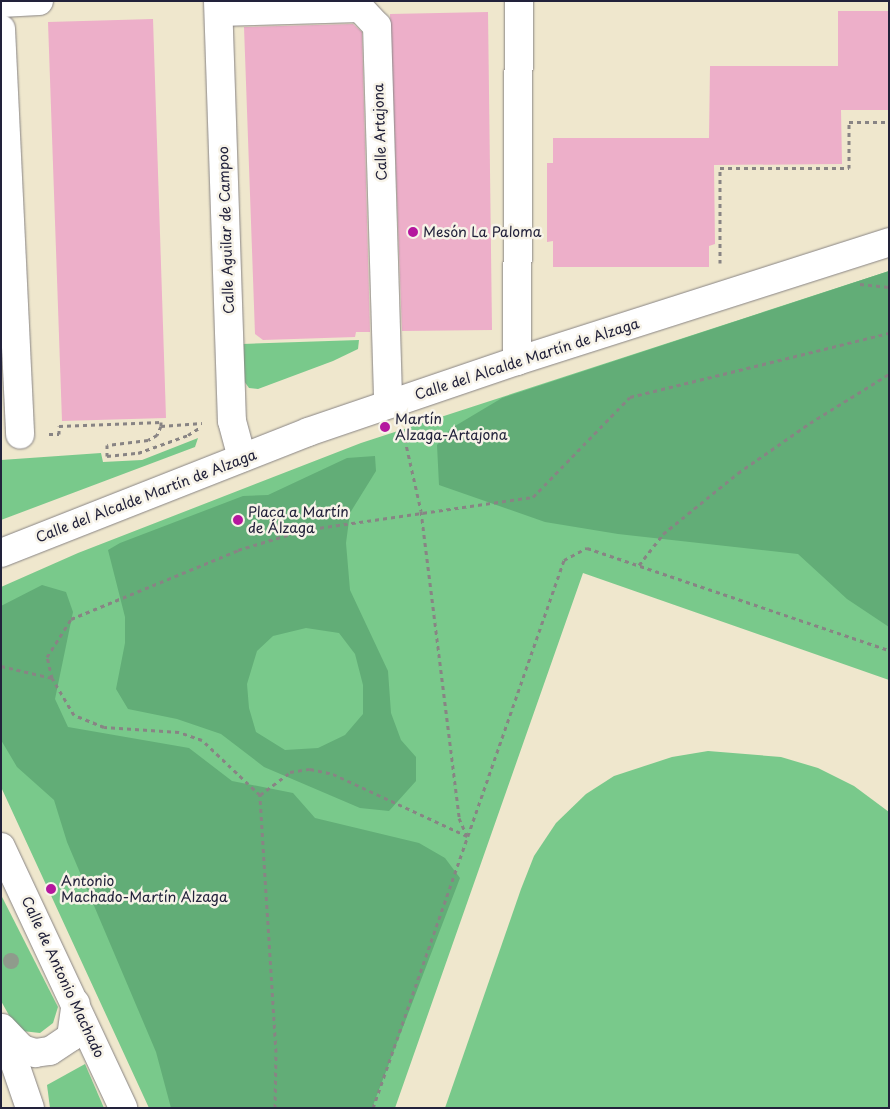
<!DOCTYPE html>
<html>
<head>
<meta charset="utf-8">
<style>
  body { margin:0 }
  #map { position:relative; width:890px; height:1109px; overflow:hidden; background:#efe7cd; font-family:"Playpen Sans",sans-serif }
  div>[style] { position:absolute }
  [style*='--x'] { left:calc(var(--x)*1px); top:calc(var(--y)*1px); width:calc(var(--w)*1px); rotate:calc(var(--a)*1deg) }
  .green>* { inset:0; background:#79c98b }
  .forest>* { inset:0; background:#62ad77 }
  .building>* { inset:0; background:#edafc9 }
  .path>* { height:3px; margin-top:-1.5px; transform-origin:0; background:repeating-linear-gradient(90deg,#888484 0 4px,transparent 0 8px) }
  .roads { filter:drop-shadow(0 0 1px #888484) drop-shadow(0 0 1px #888484) }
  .minor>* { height:28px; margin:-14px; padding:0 14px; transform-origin:14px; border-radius:14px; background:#fff }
  .tertiary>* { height:28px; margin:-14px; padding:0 14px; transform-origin:14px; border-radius:14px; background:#fff }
  .trees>* { width:16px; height:16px; margin:-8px; border-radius:50%; background:#8f9b8c }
  .dots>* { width:14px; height:14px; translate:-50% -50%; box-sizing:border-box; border:2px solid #f7f3e8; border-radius:50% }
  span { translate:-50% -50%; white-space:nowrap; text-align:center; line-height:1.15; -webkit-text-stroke:5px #f7f3e8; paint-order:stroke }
  .street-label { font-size:14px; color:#22223b }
  .poi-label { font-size:14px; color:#22223b }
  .left { translate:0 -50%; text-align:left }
  .frame { position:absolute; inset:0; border:2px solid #22223b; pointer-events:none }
</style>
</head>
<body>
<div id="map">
  <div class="green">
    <i style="clip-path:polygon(889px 271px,889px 680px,583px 573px,395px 1108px,149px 1108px,1px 787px,1px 587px,78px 553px,361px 443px)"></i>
    <i style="clip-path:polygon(359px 340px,358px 349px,333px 361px,258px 389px,249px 388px,244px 381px,243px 344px)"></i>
    <i style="clip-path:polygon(198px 438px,195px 447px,1px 520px,1px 460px,101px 453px,103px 462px,142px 460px)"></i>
    <i style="clip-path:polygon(708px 751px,781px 757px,818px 768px,854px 786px,889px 812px,889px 1108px,445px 1108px,521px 889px,534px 856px,556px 823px,586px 794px,614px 776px,672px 757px)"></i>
    <i style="clip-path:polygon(1px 895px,58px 1007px,53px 1023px,40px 1033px,22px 1031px,14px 1024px,1px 1001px)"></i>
    <i style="clip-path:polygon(85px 1064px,104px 1108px,50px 1108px,47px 1085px)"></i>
  </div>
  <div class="forest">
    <i style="clip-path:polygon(889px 271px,889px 627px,847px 599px,798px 554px,618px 534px,545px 522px,439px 485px,437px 445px,450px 429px,502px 398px)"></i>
    <i style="clip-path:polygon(evenodd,375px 456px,376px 471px,350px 513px,346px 543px,350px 590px,388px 671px,391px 713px,401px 740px,416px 757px,416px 781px,389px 811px,360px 808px,264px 767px,221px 734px,177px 719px,128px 709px,116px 689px,125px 643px,125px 617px,108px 550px,120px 543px,243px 496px,268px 495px,347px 458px,375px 456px,306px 628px,339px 633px,355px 654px,363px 685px,363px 714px,345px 735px,318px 748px,285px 750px,256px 732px,249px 708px,247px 684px,257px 651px,273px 636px,306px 628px)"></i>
    <i style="clip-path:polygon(42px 585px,66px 592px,73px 612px,55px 699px,68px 727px,189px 748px,232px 781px,293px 793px,315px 818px,419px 843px,445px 858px,460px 878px,372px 1108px,171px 1108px,156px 1052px,67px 842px,54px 800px,17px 767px,1px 740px,1px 606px)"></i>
  </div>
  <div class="building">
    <i style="clip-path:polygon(838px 11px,889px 11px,889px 110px,841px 110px,842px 164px,714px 165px,715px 244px,709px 246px,709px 267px,553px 267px,553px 241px,547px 242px,547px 163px,553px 163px,553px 138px,709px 138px,710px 66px,838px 66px)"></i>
    <i style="clip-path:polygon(488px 12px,492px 330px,402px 331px,390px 14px)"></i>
    <i style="clip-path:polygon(153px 19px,166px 418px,62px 421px,48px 22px)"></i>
    <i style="clip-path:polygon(353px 24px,362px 32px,370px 332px,356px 332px,355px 337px,263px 340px,255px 334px,244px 27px)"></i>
  </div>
  <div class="path">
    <i style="--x:720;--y:263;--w:95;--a:-90"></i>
    <i style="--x:720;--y:168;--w:129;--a:0"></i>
    <i style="--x:849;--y:168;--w:46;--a:-90"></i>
    <i style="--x:849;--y:122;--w:40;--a:0"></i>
    <i style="--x:860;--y:284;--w:29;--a:6"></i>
    <i style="--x:161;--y:426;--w:10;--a:114"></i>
    <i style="--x:157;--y:435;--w:10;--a:151"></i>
    <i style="--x:148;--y:440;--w:41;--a:173"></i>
    <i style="--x:107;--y:445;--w:11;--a:90"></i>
    <i style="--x:107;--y:456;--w:31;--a:-6"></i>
    <i style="--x:138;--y:453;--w:53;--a:-19.8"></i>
    <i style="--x:188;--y:435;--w:15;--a:-32"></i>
    <i style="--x:161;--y:426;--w:41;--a:-4.2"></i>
    <i style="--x:403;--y:431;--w:82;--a:77.3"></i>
    <i style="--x:421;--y:511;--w:309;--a:82.9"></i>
    <i style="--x:459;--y:818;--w:20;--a:66"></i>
    <i style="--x:49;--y:434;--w:10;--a:0"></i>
    <i style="--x:59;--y:434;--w:8;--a:-90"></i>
    <i style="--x:59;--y:426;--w:102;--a:-2.2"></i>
    <i style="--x:161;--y:422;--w:4;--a:90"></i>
    <i style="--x:639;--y:565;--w:39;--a:-52"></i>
    <i style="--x:663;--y:534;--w:97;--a:-39.1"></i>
    <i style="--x:738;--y:473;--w:88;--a:-34.8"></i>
    <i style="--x:810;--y:423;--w:93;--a:-31.8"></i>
    <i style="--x:1;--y:666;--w:52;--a:13.2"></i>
    <i style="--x:260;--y:795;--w:38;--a:-37"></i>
    <i style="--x:290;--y:772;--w:20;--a:-9"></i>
    <i style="--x:310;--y:769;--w:24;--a:12"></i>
    <i style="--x:333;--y:774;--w:148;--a:24.8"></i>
    <i style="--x:275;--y:1108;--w:56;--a:-89"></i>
    <i style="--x:276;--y:1052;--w:257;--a:-93.6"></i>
    <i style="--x:260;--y:795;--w:80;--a:-136.5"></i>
    <i style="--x:202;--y:740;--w:24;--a:-161"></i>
    <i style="--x:179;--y:732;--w:75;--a:-176.2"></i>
    <i style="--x:104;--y:727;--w:32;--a:-158"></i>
    <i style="--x:74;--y:715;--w:43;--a:-120.7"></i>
    <i style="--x:52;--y:678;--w:22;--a:-103"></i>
    <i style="--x:47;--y:657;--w:45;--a:-57.7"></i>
    <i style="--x:71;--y:619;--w:181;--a:-22.4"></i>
    <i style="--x:238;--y:550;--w:69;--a:-16.9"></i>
    <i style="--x:304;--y:530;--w:231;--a:-8.2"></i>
    <i style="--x:533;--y:497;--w:139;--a:-45.9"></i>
    <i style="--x:630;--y:397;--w:267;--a:-13.9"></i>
    <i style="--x:373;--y:1108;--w:580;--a:-70.78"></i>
    <i style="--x:564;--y:560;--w:26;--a:-28"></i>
    <i style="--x:587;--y:548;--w:319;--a:18.7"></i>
  </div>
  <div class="roads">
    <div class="minor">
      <i style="--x:218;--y:1;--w:420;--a:88.1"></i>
      <i style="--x:232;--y:421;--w:38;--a:75"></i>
      <i style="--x:1;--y:3;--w:38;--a:-3"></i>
      <i style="--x:219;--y:12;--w:141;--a:-1.6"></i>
      <i style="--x:360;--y:8;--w:25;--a:47"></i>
      <i style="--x:377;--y:26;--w:378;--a:88.3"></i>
      <i style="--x:1;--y:29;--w:406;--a:87.3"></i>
      <i style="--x:517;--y:361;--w:360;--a:-89.7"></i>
      <i style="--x:1;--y:553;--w:330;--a:-21.5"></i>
      <i style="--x:308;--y:432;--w:221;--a:-18.8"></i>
      <i style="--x:517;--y:361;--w:391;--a:-17.7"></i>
    </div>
    <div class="tertiary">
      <i style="--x:1;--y:847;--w:288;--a:64.9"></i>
      <i style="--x:2;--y:1028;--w:29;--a:46"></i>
      <i style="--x:22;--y:1049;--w:14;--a:17"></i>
      <i style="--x:35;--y:1053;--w:15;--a:-8"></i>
      <i style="--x:50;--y:1051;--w:25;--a:-34"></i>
      <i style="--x:71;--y:1037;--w:34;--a:-82"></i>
      <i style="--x:4;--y:1032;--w:80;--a:71.1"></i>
    </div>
  </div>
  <div class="trees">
    <i style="left:11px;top:961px"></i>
  </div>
  <div class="dots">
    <i style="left:413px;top:232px;background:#b5179e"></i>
    <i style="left:385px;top:427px;background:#b5179e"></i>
    <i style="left:238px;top:520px;background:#b5179e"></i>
    <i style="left:51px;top:889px;background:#b5179e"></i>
  </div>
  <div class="street-label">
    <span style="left:380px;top:132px;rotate:-92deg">Calle Artajona</span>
    <span style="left:226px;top:230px;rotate:-92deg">Calle Aguilar de Campoo</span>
    <span style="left:527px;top:359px;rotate:-18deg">Calle del Alcalde Martín de Alzaga</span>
    <span style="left:146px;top:496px;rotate:-21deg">Calle del Alcalde Martín de Alzaga</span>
    <span style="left:63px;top:977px;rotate:65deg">Calle de Antonio Machado</span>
  </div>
  <div class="poi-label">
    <span class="left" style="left:423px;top:232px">Mesón La Paloma</span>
    <span class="left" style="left:395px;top:427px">Martín<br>Alzaga-Artajona</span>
    <span class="left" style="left:248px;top:520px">Placa a Martín<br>de Álzaga</span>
    <span class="left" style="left:61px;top:889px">Antonio<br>Machado-Martín Alzaga</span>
  </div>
  <div class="frame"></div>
</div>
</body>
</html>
